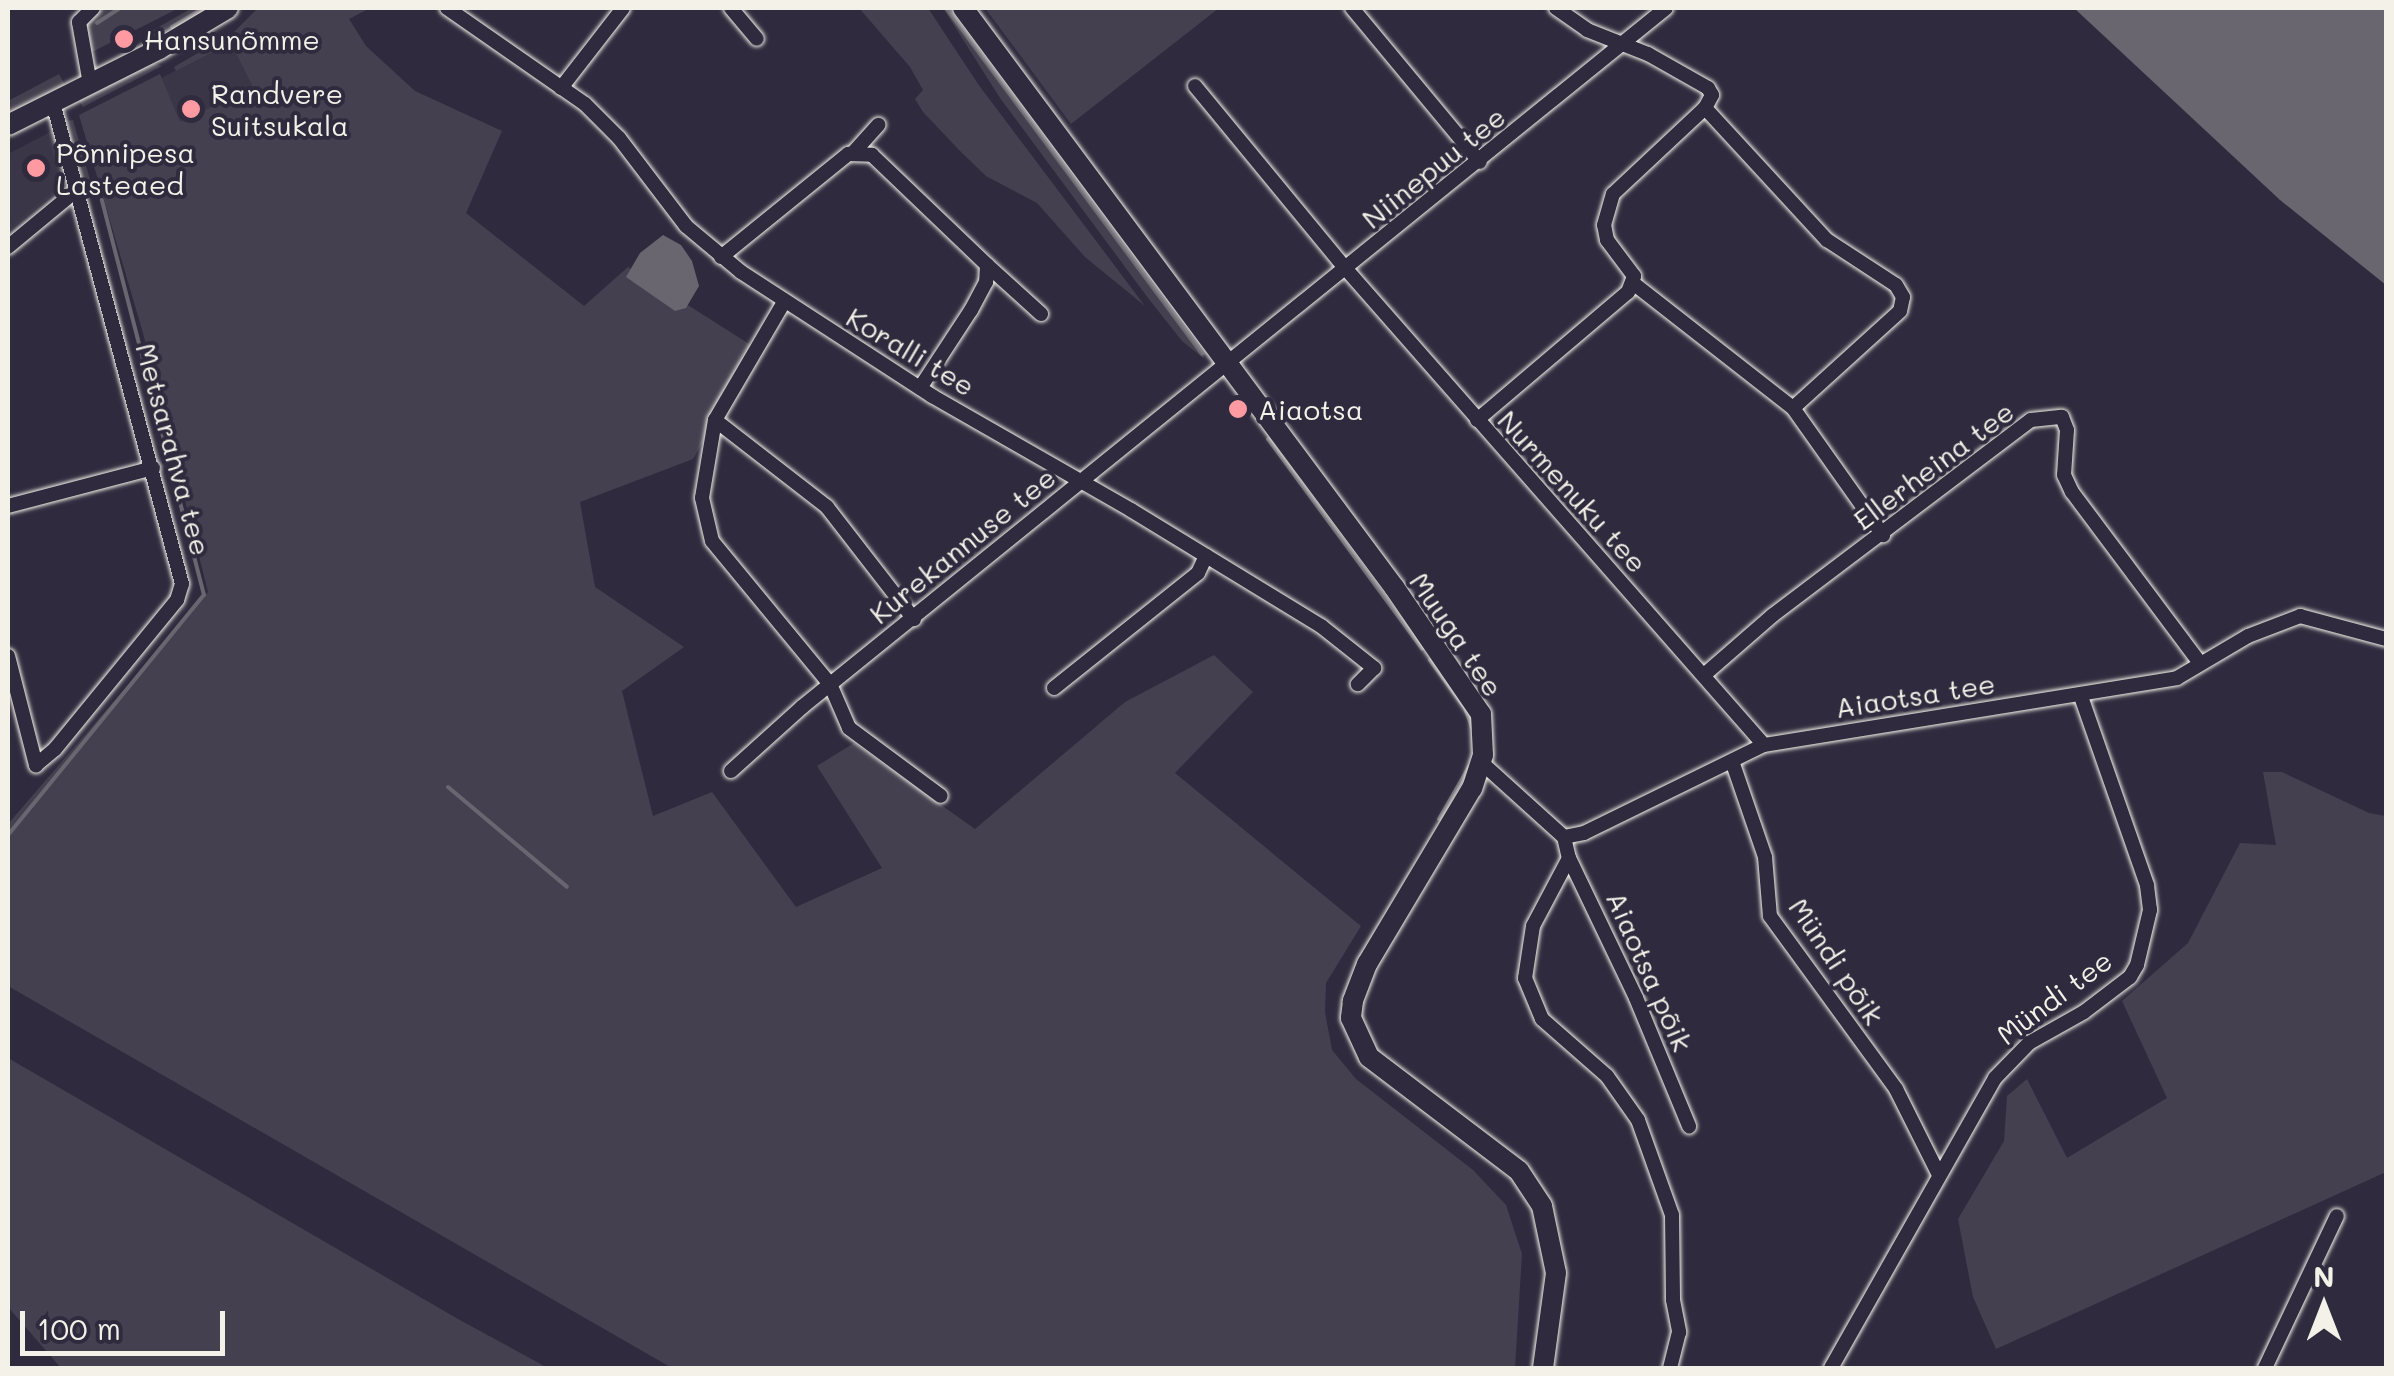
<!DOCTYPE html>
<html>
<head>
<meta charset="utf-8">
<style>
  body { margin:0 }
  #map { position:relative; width:2394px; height:1376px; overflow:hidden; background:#2f2a3d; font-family:Mali,sans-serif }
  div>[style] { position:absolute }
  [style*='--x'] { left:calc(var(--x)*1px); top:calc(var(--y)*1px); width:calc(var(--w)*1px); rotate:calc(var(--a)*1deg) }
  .built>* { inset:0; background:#3b3647 }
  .green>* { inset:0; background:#454050 }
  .water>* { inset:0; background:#6a6670 }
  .stream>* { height:4px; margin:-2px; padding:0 2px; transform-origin:2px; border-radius:2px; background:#6a6670 }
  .roads { filter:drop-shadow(0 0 2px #f4f1e8) drop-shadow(0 0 2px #f4f1e8) }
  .street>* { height:14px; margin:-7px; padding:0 7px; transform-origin:7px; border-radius:7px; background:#2f2a3d }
  .secondary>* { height:20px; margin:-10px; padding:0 10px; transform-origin:10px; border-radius:10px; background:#2f2a3d }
  .dots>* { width:28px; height:28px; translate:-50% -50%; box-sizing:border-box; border:5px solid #2f2a3d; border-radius:50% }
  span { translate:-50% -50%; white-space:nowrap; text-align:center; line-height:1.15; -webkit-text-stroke:8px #2f2a3d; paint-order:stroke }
  .poi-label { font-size:28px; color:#f4f1e8 }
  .left { translate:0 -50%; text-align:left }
  .street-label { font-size:28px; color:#f4f1e8 }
  .frame { position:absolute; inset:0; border:10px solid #f4f1e8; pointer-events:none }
  .north { position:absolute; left:2274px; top:1256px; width:100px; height:100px; -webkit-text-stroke:8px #2f2a3d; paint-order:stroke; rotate:0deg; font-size:28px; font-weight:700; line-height:40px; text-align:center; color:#f4f1e8 }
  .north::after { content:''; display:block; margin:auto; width:35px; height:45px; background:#f4f1e8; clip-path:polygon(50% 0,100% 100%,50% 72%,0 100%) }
  .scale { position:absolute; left:20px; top:1311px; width:205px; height:45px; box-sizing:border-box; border:5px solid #f4f1e8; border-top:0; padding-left:12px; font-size:30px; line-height:35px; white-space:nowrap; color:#f4f1e8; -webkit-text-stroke:8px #2f2a3d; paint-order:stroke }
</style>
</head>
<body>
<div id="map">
  <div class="built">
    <i style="clip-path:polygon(232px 43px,254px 87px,179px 123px,161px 78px)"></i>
    <i style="clip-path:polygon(54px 130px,68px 182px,8px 231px,8px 154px)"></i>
  </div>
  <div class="green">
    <i style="clip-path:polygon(105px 8px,179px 8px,90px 53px,85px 28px,90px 18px)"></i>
    <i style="clip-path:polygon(192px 8px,210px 8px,150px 40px,148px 33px)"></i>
    <i style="clip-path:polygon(258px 8px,370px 8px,349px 19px,366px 46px,415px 91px,502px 131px,466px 213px,584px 306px,628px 267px,757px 349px,693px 459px,580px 502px,595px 587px,684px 647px,622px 691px,653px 816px,712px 792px,796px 907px,882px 868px,817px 766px,854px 743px,975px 829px,1125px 702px,1214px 655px,1253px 692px,1175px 773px,1361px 926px,1326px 983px,1325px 1012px,1332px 1050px,1356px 1079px,1473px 1170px,1506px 1205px,1522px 1254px,1515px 1368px,672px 1368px,8px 986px,8px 824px,208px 592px,143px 333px,79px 115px,160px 74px,180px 122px,253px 87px,231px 43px,176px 71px,174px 67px,234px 32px)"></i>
    <i style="clip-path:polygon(859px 8px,928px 8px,978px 84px,1145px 306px,1085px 257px,1037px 203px,986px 176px,961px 152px,923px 112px,915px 99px,923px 90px,910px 67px)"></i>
    <i style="clip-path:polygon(943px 8px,955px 8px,1210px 350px,1203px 358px,1182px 341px,1148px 298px,1000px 98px)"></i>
    <i style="clip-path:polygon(985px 8px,1219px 8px,1071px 124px)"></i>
    <i style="clip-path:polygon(153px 63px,162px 66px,83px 107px,79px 100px)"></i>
    <i style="clip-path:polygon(59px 74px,66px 87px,8px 115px,8px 101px)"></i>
    <i style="clip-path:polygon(73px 120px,91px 183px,85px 191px,66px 121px)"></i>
    <i style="clip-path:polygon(2263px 772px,2282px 772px,2369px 813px,2386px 816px,2386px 1172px,1996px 1349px,1973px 1297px,1958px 1219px,2004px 1141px,2007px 1096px,2027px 1079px,2067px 1158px,2167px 1098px,2122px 1001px,2188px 943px,2240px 843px,2276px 845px)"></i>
    <i style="clip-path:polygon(8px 1058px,458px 1319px,548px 1368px,61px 1368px,8px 1307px)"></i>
  </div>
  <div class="water">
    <i style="clip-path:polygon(2074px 8px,2386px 8px,2386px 285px,2280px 200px)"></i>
    <i style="clip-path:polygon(663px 235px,681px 245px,692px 261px,699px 286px,686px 308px,675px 311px,626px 277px,640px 253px)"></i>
  </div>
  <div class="stream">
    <i style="--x:946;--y:8;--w:430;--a:53.5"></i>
    <i style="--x:97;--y:23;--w:27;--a:-33"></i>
    <i style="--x:172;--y:27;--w:37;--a:-31"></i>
    <i style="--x:1268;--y:439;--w:260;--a:53.7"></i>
    <i style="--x:1430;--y:660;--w:59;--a:53.9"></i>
    <i style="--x:1465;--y:708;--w:23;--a:70"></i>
    <i style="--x:448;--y:787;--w:155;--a:40"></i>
    <i style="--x:1439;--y:819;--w:60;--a:-60"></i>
    <i style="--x:8;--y:835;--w:310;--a:-50.8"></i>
    <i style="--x:204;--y:595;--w:408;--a:-104.5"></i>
  </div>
  <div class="roads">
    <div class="street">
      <i style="--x:447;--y:8;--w:168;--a:34.8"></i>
      <i style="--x:585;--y:104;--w:48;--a:45"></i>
      <i style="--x:619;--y:138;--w:111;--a:52.7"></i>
      <i style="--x:686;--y:226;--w:72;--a:39.9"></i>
      <i style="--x:741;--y:272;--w:228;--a:33"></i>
      <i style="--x:932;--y:396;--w:229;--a:29.8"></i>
      <i style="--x:1131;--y:510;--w:223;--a:31.4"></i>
      <i style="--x:1321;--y:626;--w:68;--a:38.4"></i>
      <i style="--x:1374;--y:668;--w:23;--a:135"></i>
      <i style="--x:731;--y:8;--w:40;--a:50"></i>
      <i style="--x:1352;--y:8;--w:200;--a:50.3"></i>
      <i style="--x:1556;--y:8;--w:38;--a:35"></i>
      <i style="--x:1587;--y:30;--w:66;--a:21.5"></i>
      <i style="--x:1648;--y:54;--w:69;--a:29.5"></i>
      <i style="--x:1708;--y:88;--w:8;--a:60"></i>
      <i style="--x:1712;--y:95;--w:15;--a:118"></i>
      <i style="--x:1705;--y:108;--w:180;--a:47.3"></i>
      <i style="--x:1827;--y:240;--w:82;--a:33.1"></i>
      <i style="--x:1896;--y:285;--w:14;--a:60"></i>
      <i style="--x:1903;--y:297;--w:14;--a:102"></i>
      <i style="--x:1900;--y:311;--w:144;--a:137.8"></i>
      <i style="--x:90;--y:84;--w:63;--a:-100.1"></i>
      <i style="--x:79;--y:22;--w:20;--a:-45"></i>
      <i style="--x:1195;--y:86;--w:237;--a:50.5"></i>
      <i style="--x:1346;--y:269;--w:633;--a:48.71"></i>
      <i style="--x:561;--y:88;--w:101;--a:-52.2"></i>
      <i style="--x:853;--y:153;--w:38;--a:-48"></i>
      <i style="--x:8;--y:247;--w:92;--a:-39.7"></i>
      <i style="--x:721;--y:257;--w:164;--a:-39"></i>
      <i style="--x:848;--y:154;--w:24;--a:2"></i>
      <i style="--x:872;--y:155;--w:159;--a:43.7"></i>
      <i style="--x:987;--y:265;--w:17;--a:93"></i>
      <i style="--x:986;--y:282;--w:32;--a:118"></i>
      <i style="--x:971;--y:310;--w:93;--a:123.2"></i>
      <i style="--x:987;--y:265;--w:73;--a:42.2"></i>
      <i style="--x:1633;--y:283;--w:203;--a:38"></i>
      <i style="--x:1793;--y:408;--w:156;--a:54.7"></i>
      <i style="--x:784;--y:302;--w:137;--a:120.3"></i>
      <i style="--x:715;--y:420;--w:79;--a:99.5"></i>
      <i style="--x:702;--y:498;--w:44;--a:76.9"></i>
      <i style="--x:712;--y:541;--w:185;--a:50.5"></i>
      <i style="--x:830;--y:684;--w:48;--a:66.6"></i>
      <i style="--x:849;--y:728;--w:114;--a:36.5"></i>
      <i style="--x:715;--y:420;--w:142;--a:37.8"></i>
      <i style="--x:827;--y:507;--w:142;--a:52.2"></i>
      <i style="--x:1477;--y:420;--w:198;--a:-40.3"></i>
      <i style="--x:1628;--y:292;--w:17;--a:-69"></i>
      <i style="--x:1634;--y:276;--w:45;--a:-126.9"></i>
      <i style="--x:1607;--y:240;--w:15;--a:-101"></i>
      <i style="--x:1604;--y:225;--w:32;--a:-74"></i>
      <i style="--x:1613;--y:194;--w:126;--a:-43.1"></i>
      <i style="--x:8;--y:506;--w:150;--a:-14.7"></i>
      <i style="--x:8;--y:656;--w:113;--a:75.6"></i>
      <i style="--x:36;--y:765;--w:25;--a:-40"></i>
      <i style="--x:55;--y:749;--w:193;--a:-50.7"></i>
      <i style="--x:177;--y:600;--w:17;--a:-73"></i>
      <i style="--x:182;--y:584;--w:499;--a:-105"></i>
      <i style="--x:1704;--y:675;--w:91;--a:-41"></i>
      <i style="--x:1773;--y:615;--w:323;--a:-37.1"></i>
      <i style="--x:2031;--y:420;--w:31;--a:-6"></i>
      <i style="--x:2062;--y:417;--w:14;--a:69"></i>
      <i style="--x:2067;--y:430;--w:45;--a:93.8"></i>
      <i style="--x:2064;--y:475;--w:19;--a:65"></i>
      <i style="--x:2072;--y:492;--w:214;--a:53.2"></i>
      <i style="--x:1054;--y:688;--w:184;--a:-38.6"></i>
      <i style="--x:1198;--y:573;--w:19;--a:-65"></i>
      <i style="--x:1732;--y:761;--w:102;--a:71"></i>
      <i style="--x:1765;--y:857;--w:59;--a:85.2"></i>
      <i style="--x:1770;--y:916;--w:214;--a:53.9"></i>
      <i style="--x:1896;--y:1089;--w:96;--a:63.4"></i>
      <i style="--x:1482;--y:763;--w:110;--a:42.1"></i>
      <i style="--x:1564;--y:837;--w:20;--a:-11"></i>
      <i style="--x:1584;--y:833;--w:200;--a:-26.1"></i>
      <i style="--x:1764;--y:745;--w:418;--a:-9.2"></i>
      <i style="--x:2177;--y:678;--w:82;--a:-30.6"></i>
      <i style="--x:2248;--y:636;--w:56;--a:-21"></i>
      <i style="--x:2300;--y:616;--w:89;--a:15"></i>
      <i style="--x:731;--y:771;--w:96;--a:-42"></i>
      <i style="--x:802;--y:707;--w:1111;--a:-38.97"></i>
      <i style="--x:1564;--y:837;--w:22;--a:77"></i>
      <i style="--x:1569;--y:858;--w:155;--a:64.4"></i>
      <i style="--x:1636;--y:998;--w:139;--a:67.5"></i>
      <i style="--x:1569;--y:858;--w:77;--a:117.9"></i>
      <i style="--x:1533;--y:926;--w:53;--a:98.7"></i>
      <i style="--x:1525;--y:978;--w:44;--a:67.5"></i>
      <i style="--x:1542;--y:1019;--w:86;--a:41.2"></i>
      <i style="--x:1607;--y:1076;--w:54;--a:54.8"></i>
      <i style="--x:1638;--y:1120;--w:101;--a:70.3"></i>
      <i style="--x:1672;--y:1215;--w:85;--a:89.3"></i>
      <i style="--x:1673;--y:1300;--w:33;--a:79"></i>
      <i style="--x:1679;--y:1332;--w:37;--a:104"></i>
      <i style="--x:1831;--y:1368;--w:333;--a:-60.5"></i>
      <i style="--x:1995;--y:1078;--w:49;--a:-45.8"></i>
      <i style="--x:2029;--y:1043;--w:63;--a:-29.4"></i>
      <i style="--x:2084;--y:1012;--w:58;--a:-37.3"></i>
      <i style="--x:2130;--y:977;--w:14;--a:-60"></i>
      <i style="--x:2137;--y:965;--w:57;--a:-76.7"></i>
      <i style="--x:2150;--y:910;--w:25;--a:-97"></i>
      <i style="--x:2147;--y:885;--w:202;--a:-109.3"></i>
      <i style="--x:2265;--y:1368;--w:168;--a:-64.7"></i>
    </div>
    <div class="secondary">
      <i style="--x:963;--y:8;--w:722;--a:53.34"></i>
      <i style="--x:1394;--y:587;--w:154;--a:55.6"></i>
      <i style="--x:1481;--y:714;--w:41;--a:87.2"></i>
      <i style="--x:1483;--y:755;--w:35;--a:108"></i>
      <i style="--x:1472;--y:788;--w:205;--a:120.8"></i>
      <i style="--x:1367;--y:964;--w:40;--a:111"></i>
      <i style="--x:1353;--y:1001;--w:17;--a:97"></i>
      <i style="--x:1351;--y:1018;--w:43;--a:65.2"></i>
      <i style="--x:1369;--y:1057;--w:188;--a:37.2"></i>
      <i style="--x:1519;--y:1171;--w:42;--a:56.7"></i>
      <i style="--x:1542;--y:1206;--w:68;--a:78.2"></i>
      <i style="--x:1556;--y:1273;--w:96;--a:97.8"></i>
      <i style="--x:8;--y:125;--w:169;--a:-26.7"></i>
      <i style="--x:159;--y:49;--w:80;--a:-30.7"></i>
    </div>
  </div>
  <div class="dots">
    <i style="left:124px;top:39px;background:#ff9aa2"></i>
    <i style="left:191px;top:109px;background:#ff9aa2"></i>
    <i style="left:36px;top:168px;background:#ff9aa2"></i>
    <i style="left:1238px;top:409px;background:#ff9aa2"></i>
  </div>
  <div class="poi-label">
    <span class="left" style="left:144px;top:39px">Hansunõmme</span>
    <span class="left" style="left:211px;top:109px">Randvere<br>Suitsukala</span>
    <span class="left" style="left:56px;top:168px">Põnnipesa<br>Lasteaed</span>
    <span class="left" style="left:1258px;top:409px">Aiaotsa</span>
  </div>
  <div class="street-label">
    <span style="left:1433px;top:167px;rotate:-39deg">Niinepuu tee</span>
    <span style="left:911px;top:351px;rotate:31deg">Koralli tee</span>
    <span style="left:174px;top:449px;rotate:75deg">Metsarahva tee</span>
    <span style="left:1933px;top:465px;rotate:-37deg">Ellerheina tee</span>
    <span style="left:1573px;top:491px;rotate:48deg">Nurmenuku tee</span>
    <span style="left:962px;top:545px;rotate:-39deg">Kurekannuse tee</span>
    <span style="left:1457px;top:634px;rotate:56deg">Muuga tee</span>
    <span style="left:1915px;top:695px;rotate:-9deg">Aiaotsa tee</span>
    <span style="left:1837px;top:961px;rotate:56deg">Mündi põik</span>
    <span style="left:1650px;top:971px;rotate:66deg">Aiaotsa põik</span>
    <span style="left:2054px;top:997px;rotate:-37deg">Mündi tee</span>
  </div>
  <div class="frame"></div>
  <div class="north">N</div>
  <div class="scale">100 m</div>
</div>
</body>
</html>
